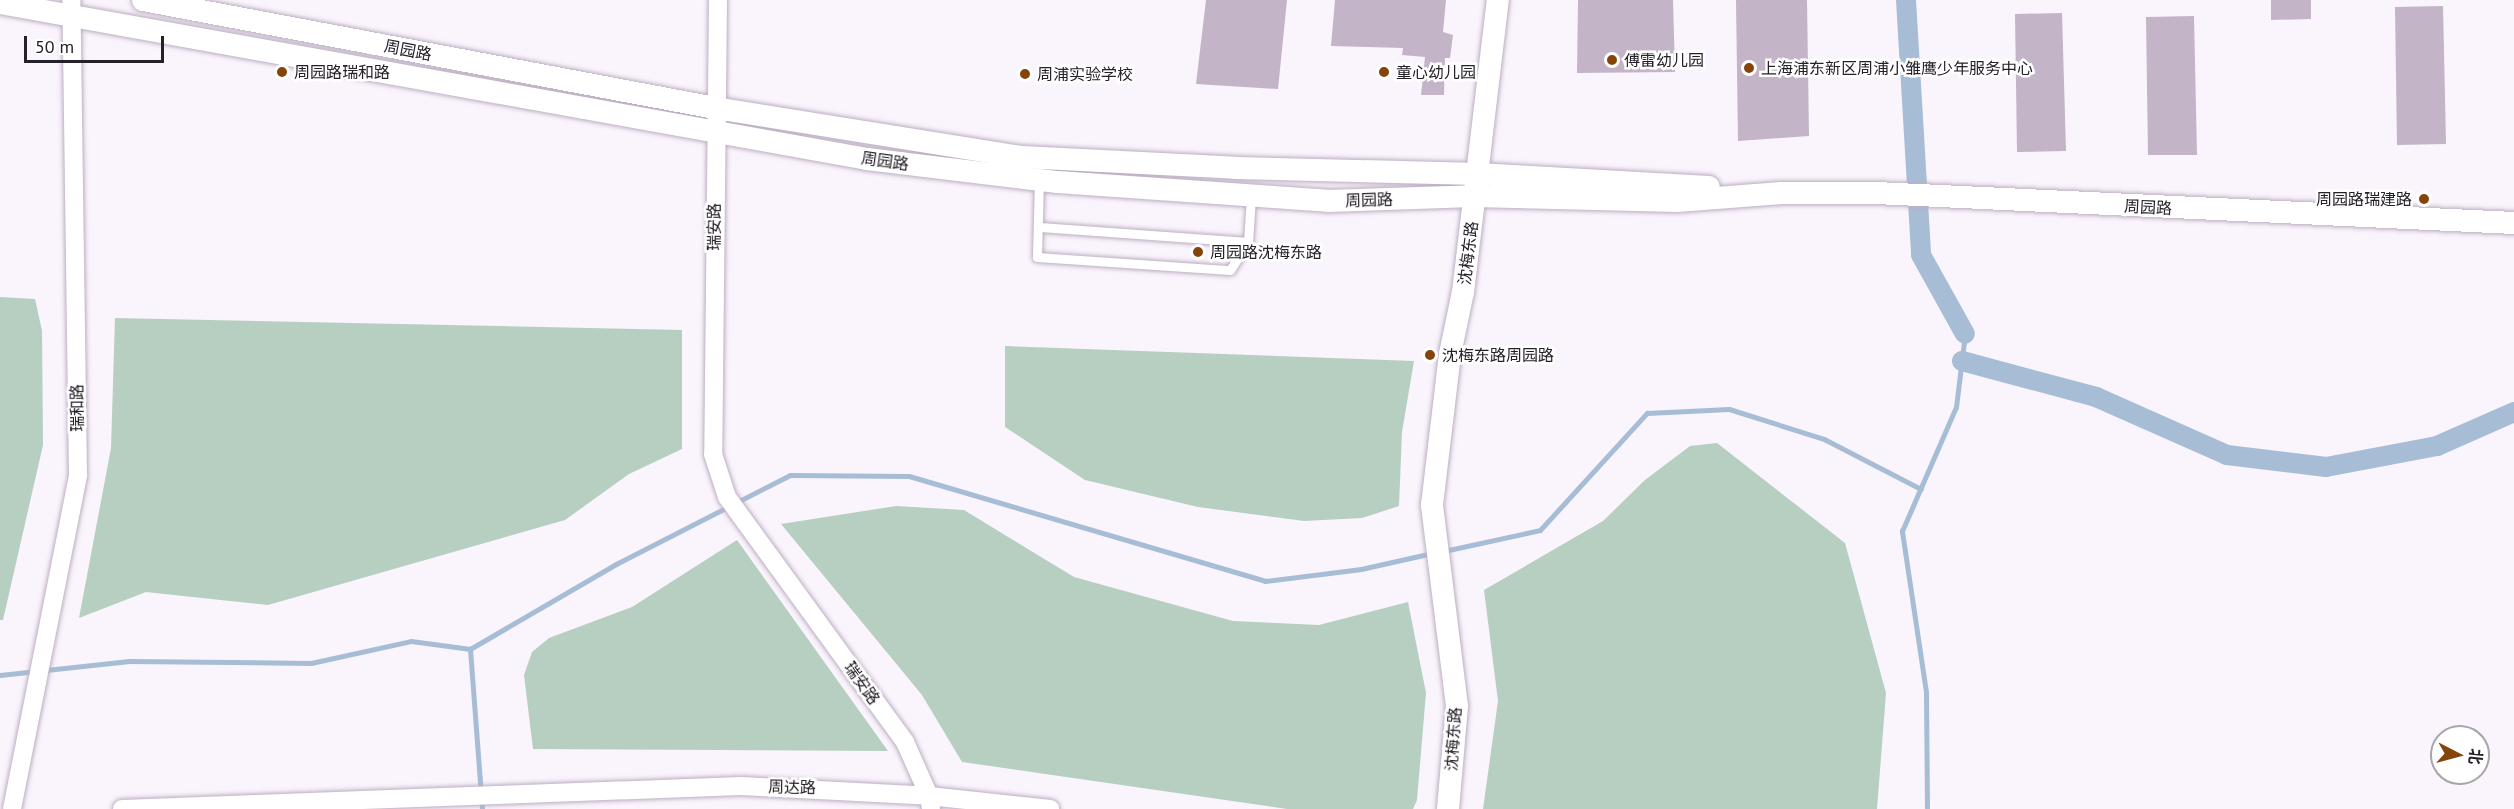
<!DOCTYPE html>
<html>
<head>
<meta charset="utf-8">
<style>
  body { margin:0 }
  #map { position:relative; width:2514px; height:809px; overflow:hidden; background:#faf4fc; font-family:"PT Sans","Noto Sans SC",sans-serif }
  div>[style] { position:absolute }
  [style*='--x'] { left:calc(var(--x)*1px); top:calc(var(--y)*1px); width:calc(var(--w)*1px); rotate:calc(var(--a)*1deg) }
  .green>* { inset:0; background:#b6cfc0 }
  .stream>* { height:5px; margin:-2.5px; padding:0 2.5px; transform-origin:2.5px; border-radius:2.5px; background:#a7bdd6 }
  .canal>* { height:20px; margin:-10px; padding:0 10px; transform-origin:10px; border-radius:10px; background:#a7bdd6 }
  .building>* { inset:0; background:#c3b4c8 }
  .roads { filter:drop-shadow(0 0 2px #bcaec2) drop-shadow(0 0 2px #bcaec2) }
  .service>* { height:9px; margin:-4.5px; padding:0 4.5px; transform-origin:4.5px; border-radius:4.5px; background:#fff }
  .minor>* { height:18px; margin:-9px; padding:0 9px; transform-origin:9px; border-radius:9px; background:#fff }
  .tertiary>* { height:22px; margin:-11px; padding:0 11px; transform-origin:11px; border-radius:11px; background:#fff }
  .dots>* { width:16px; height:16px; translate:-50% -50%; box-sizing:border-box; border:3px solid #fff; border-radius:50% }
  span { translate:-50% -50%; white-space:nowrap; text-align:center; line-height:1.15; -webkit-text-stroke:5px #fff; paint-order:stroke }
  .street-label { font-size:16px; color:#262028 }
  .poi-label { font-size:16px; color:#262028 }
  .left { translate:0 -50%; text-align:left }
  .right { translate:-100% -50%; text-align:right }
  .north { position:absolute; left:2430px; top:725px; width:60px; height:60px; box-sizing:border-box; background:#fff; border:2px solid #a8a6a9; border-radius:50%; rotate:96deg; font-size:16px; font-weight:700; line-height:24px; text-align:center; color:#262028 }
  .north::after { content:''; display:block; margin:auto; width:21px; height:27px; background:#85450a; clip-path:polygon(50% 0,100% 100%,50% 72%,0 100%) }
  .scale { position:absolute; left:24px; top:36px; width:140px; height:27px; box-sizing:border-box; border:3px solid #262028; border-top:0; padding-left:8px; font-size:18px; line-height:21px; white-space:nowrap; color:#262028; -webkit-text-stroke:4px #fff; paint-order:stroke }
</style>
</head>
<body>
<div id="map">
  <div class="green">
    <i style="clip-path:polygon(0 297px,35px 299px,42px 331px,43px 445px,3px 620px,0 620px)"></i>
    <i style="clip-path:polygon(115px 318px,682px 330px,682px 449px,629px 474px,565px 520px,268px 605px,146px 592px,79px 618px,111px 448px)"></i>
    <i style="clip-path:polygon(1005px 346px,1414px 361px,1402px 432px,1399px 506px,1362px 518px,1304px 521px,1198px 507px,1085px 480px,1005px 427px)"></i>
    <i style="clip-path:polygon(1717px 443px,1845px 543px,1886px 693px,1877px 809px,1483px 809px,1498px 701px,1484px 590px,1603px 521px,1645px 480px,1690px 446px)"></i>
    <i style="clip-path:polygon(896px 506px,964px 510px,1074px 577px,1233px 621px,1319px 625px,1408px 602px,1426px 693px,1417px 800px,1413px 809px,1287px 809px,962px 762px,922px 695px,781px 524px)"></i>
    <i style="clip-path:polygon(737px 540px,888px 751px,533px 749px,524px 675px,532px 652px,549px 638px,632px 607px)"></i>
  </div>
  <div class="stream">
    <i style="--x:1444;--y:551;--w:98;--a:-12.3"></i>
    <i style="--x:1540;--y:530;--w:159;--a:-47.6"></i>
    <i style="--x:1647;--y:413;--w:82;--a:-2.8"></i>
    <i style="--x:1729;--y:409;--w:100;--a:17.5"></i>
    <i style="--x:1824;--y:439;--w:109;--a:27.3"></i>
    <i style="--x:470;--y:649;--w:160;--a:85.7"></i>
    <i style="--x:0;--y:675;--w:130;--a:-6.2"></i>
    <i style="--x:129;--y:661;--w:182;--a:0.6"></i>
    <i style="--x:311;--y:663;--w:102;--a:-12.4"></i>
    <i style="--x:411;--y:641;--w:60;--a:7.7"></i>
    <i style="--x:470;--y:649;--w:169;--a:-30.2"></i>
    <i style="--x:616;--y:564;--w:195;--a:-27.1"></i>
    <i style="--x:790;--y:475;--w:119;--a:0.5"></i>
    <i style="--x:909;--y:476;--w:371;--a:16.4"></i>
    <i style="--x:1265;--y:581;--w:97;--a:-7.1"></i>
    <i style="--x:1361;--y:569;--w:73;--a:-12.7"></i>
    <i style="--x:1927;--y:809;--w:117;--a:-90.5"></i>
    <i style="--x:1926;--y:692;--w:163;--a:-98.5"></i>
    <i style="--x:1902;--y:531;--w:135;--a:-66.5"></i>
    <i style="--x:1956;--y:407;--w:74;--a:-83"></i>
  </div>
  <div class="canal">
    <i style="--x:1906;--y:0;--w:255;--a:86.6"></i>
    <i style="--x:1921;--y:255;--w:90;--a:60.9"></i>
    <i style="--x:1962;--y:361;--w:139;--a:15"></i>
    <i style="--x:2096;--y:397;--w:143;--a:23.9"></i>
    <i style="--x:2227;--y:455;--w:100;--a:6.9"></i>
    <i style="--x:2326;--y:467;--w:113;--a:-10.7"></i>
    <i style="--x:2437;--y:446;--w:84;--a:-23.8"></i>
  </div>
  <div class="building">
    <i style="clip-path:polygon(1206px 0,1287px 0,1278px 89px,1196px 84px)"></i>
    <i style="clip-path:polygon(1335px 0,1446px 0,1443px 32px,1453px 35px,1450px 58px,1445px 58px,1444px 95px,1421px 95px,1425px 57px,1402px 55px,1403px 48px,1331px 46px)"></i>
    <i style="clip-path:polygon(1578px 0,1673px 0,1675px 72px,1577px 73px)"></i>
    <i style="clip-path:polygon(1736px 0,1807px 0,1809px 136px,1738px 141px)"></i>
    <i style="clip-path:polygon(2271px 0,2311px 0,2311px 19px,2271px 20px)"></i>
    <i style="clip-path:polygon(2443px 6px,2446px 144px,2397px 145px,2395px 7px)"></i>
    <i style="clip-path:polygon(2062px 13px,2066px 151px,2017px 152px,2015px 14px)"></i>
    <i style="clip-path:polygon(2194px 16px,2197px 155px,2148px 155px,2146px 17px)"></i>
  </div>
  <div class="roads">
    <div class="service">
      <i style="--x:1039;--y:180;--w:77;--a:91.5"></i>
      <i style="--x:1037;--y:257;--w:193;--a:3.9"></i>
      <i style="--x:1230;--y:270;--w:33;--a:-57"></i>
      <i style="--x:1248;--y:242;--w:45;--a:-86.2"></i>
      <i style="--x:1040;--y:227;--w:209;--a:4.1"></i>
    </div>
    <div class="minor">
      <i style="--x:718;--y:0;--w:454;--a:90.6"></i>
      <i style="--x:713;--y:454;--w:45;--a:72"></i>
      <i style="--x:727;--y:497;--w:303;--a:54"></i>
      <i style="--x:905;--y:742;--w:59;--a:66"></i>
      <i style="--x:929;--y:796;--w:13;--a:81"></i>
      <i style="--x:12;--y:809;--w:340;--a:-78.8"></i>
      <i style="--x:78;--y:475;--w:475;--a:-90.8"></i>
      <i style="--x:122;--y:809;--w:619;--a:-2.13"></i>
      <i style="--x:741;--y:786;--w:188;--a:3"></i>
      <i style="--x:929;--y:796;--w:122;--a:6.1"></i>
    </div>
    <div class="tertiary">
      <i style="--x:143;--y:0;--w:582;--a:10.69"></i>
      <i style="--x:715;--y:108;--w:311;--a:9.1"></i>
      <i style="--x:1022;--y:157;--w:214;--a:2.9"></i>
      <i style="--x:1236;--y:168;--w:241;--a:1.4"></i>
      <i style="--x:1477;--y:174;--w:232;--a:3.2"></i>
      <i style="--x:0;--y:3;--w:881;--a:10.2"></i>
      <i style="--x:867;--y:159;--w:192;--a:6.9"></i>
      <i style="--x:1058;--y:182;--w:270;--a:4"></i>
      <i style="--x:1327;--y:201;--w:147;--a:-1.9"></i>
      <i style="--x:1474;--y:196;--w:203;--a:1.4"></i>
      <i style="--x:1677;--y:201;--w:105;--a:-4.4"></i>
      <i style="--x:1782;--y:193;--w:94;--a:0"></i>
      <i style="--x:1876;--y:193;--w:639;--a:2.69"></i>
      <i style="--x:1448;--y:809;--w:103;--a:-85"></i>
      <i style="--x:1457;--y:706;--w:203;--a:-97.1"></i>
      <i style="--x:1432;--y:505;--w:152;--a:-83.2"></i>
      <i style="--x:1450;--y:354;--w:63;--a:-78.2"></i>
      <i style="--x:1463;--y:292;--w:294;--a:-83.2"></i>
    </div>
  </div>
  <div class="dots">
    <i style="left:1612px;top:60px;background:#85450a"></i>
    <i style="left:1749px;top:68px;background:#85450a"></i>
    <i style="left:282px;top:72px;background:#85450a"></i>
    <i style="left:1384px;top:72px;background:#85450a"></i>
    <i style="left:1025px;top:74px;background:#85450a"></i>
    <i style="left:2424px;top:199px;background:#85450a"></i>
    <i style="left:1198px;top:252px;background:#85450a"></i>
    <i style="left:1430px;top:355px;background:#85450a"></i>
  </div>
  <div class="street-label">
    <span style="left:408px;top:50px;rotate:11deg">周园路</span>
    <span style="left:885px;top:161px;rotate:8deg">周园路</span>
    <span style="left:1369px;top:200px;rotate:-2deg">周园路</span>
    <span style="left:2148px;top:207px;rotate:3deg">周园路</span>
    <span style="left:714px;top:227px;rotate:-90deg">瑞安路</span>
    <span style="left:1468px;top:253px;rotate:-83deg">沈梅东路</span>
    <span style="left:77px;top:408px;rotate:-91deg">瑞和路</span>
    <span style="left:862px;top:683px;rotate:54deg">瑞安路</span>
    <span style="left:1453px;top:739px;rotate:-86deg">沈梅东路</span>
    <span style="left:792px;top:787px;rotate:1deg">周达路</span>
  </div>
  <div class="poi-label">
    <span class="left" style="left:1624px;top:60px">傅雷幼儿园</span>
    <span class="left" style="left:1761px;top:68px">上海浦东新区周浦小雏鹰少年服务中心</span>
    <span class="left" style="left:294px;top:72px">周园路瑞和路</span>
    <span class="left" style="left:1396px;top:72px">童心幼儿园</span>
    <span class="left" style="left:1037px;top:74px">周浦实验学校</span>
    <span class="right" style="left:2412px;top:199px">周园路瑞建路</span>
    <span class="left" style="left:1210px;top:252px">周园路沈梅东路</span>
    <span class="left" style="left:1442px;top:355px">沈梅东路周园路</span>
  </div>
  <div class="north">北</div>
  <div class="scale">50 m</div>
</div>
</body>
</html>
